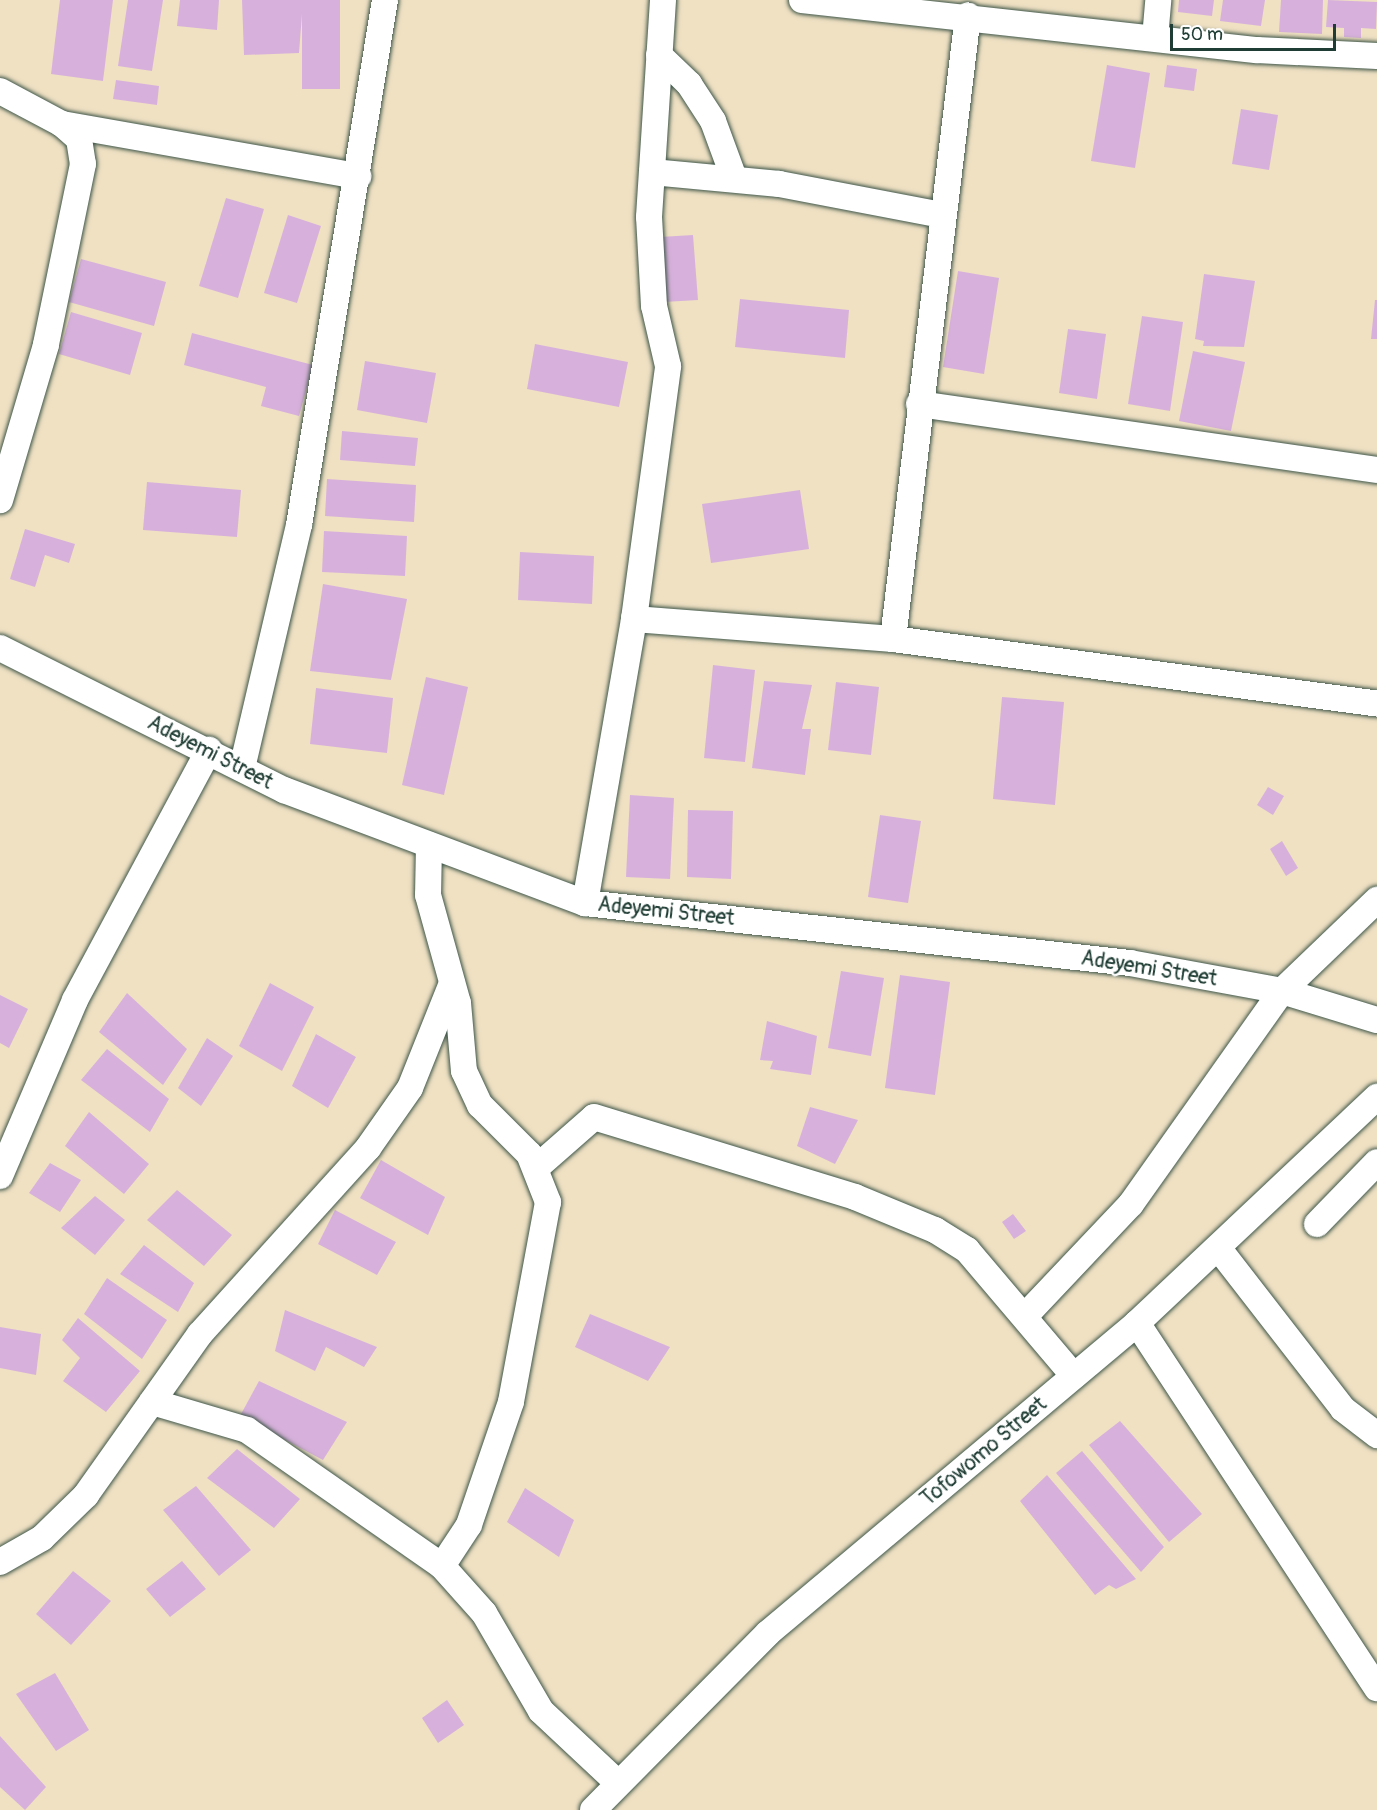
<!DOCTYPE html>
<html>
<head>
<meta charset="utf-8">
<style>
  body { margin:0 }
  #map { position:relative; width:1377px; height:1810px; overflow:hidden; background:#f0e1c3; font-family:Pangolin,sans-serif }
  div>[style] { position:absolute }
  [style*='--x'] { left:calc(var(--x)*1px); top:calc(var(--y)*1px); width:calc(var(--w)*1px); rotate:calc(var(--a)*1deg) }
  .building>* { inset:0; background:#d7b1db }
  .roads { filter:drop-shadow(0 0 2px #3e5649) drop-shadow(0 0 2px #3e5649) }
  .minor>* { height:26px; margin:-13px; padding:0 13px; transform-origin:13px; border-radius:13px; background:#fff }
  span { translate:-50% -50%; white-space:nowrap; text-align:center; line-height:1.15; -webkit-text-stroke:5px #fff; paint-order:stroke }
  .street-label { font-size:21px; color:#1f3d34 }
  .scale { position:absolute; left:1170px; top:24px; width:166px; height:27px; box-sizing:border-box; border:3px solid #1f3d34; border-top:0; padding-left:8px; font-size:18px; line-height:21px; white-space:nowrap; color:#1f3d34; -webkit-text-stroke:4px #fff; paint-order:stroke }
</style>
</head>
<body>
<div id="map">
  <div class="building">
    <i style="clip-path:polygon(60px 0,113px 0,103px 81px,51px 74px)"></i>
    <i style="clip-path:polygon(128px 0,163px 0,152px 71px,118px 66px)"></i>
    <i style="clip-path:polygon(180px 0,219px 0,217px 30px,177px 26px)"></i>
    <i style="clip-path:polygon(242px 0,340px 0,340px 89px,302px 89px,302px 14px,299px 53px,244px 55px)"></i>
    <i style="clip-path:polygon(1179px 0,1214px 0,1212px 16px,1178px 12px)"></i>
    <i style="clip-path:polygon(1223px 0,1265px 0,1261px 26px,1220px 21px)"></i>
    <i style="clip-path:polygon(1281px 0,1323px 0,1322px 34px,1279px 32px)"></i>
    <i style="clip-path:polygon(1328px 0,1377px 2px,1376px 29px,1361px 28px,1361px 38px,1344px 37px,1344px 28px,1326px 27px)"></i>
    <i style="clip-path:polygon(1107px 65px,1150px 73px,1135px 168px,1091px 161px)"></i>
    <i style="clip-path:polygon(1167px 65px,1197px 69px,1194px 91px,1164px 87px)"></i>
    <i style="clip-path:polygon(116px 80px,159px 86px,157px 105px,113px 99px)"></i>
    <i style="clip-path:polygon(1241px 109px,1278px 115px,1269px 170px,1232px 164px)"></i>
    <i style="clip-path:polygon(226px 198px,264px 209px,238px 298px,199px 286px)"></i>
    <i style="clip-path:polygon(288px 215px,321px 226px,297px 303px,264px 293px)"></i>
    <i style="clip-path:polygon(693px 235px,698px 300px,664px 302px,660px 237px)"></i>
    <i style="clip-path:polygon(81px 259px,166px 282px,154px 326px,69px 302px)"></i>
    <i style="clip-path:polygon(958px 271px,999px 278px,984px 374px,943px 367px)"></i>
    <i style="clip-path:polygon(1204px 274px,1255px 281px,1244px 347px,1203px 346px,1204px 341px,1195px 339px)"></i>
    <i style="clip-path:polygon(740px 299px,849px 310px,845px 358px,735px 347px)"></i>
    <i style="clip-path:polygon(1375px 300px,1377px 300px,1377px 339px,1371px 339px)"></i>
    <i style="clip-path:polygon(71px 312px,142px 333px,130px 375px,59px 354px)"></i>
    <i style="clip-path:polygon(1142px 316px,1183px 322px,1170px 411px,1128px 404px)"></i>
    <i style="clip-path:polygon(1068px 329px,1106px 334px,1097px 399px,1059px 393px)"></i>
    <i style="clip-path:polygon(192px 333px,313px 365px,299px 416px,261px 406px,266px 387px,184px 365px)"></i>
    <i style="clip-path:polygon(535px 344px,628px 362px,619px 407px,527px 389px)"></i>
    <i style="clip-path:polygon(1193px 351px,1245px 362px,1231px 431px,1179px 421px)"></i>
    <i style="clip-path:polygon(365px 361px,436px 373px,427px 423px,357px 410px)"></i>
    <i style="clip-path:polygon(342px 431px,418px 438px,415px 466px,340px 460px)"></i>
    <i style="clip-path:polygon(327px 479px,416px 485px,414px 522px,325px 516px)"></i>
    <i style="clip-path:polygon(147px 482px,241px 490px,237px 537px,143px 530px)"></i>
    <i style="clip-path:polygon(800px 490px,809px 549px,711px 563px,702px 504px)"></i>
    <i style="clip-path:polygon(25px 529px,75px 544px,69px 563px,45px 555px,35px 587px,10px 579px)"></i>
    <i style="clip-path:polygon(324px 531px,407px 536px,405px 576px,322px 572px)"></i>
    <i style="clip-path:polygon(520px 552px,594px 556px,592px 604px,518px 600px)"></i>
    <i style="clip-path:polygon(323px 584px,407px 599px,391px 680px,310px 671px)"></i>
    <i style="clip-path:polygon(713px 665px,755px 670px,745px 762px,704px 758px)"></i>
    <i style="clip-path:polygon(426px 677px,468px 687px,444px 795px,402px 785px)"></i>
    <i style="clip-path:polygon(764px 681px,812px 685px,802px 729px,811px 729px,805px 775px,752px 768px)"></i>
    <i style="clip-path:polygon(836px 682px,879px 687px,871px 755px,828px 750px)"></i>
    <i style="clip-path:polygon(316px 688px,393px 698px,387px 753px,310px 744px)"></i>
    <i style="clip-path:polygon(1002px 697px,1064px 702px,1055px 805px,993px 799px)"></i>
    <i style="clip-path:polygon(1268px 787px,1284px 796px,1273px 815px,1257px 805px)"></i>
    <i style="clip-path:polygon(630px 795px,674px 798px,670px 879px,626px 877px)"></i>
    <i style="clip-path:polygon(688px 810px,733px 811px,731px 879px,687px 877px)"></i>
    <i style="clip-path:polygon(880px 815px,921px 821px,908px 903px,868px 897px)"></i>
    <i style="clip-path:polygon(1282px 841px,1298px 868px,1286px 876px,1270px 849px)"></i>
    <i style="clip-path:polygon(841px 971px,884px 978px,871px 1056px,828px 1048px)"></i>
    <i style="clip-path:polygon(900px 975px,950px 982px,935px 1095px,885px 1088px)"></i>
    <i style="clip-path:polygon(270px 983px,314px 1007px,282px 1071px,239px 1046px)"></i>
    <i style="clip-path:polygon(127px 993px,187px 1049px,163px 1085px,99px 1032px)"></i>
    <i style="clip-path:polygon(0 995px,28px 1009px,9px 1048px,0 1043px)"></i>
    <i style="clip-path:polygon(767px 1021px,817px 1036px,811px 1075px,770px 1069px,773px 1061px,760px 1060px)"></i>
    <i style="clip-path:polygon(316px 1034px,356px 1057px,328px 1108px,292px 1086px)"></i>
    <i style="clip-path:polygon(207px 1038px,233px 1056px,201px 1106px,178px 1088px)"></i>
    <i style="clip-path:polygon(107px 1049px,169px 1099px,150px 1132px,81px 1080px)"></i>
    <i style="clip-path:polygon(810px 1107px,858px 1120px,835px 1164px,797px 1146px)"></i>
    <i style="clip-path:polygon(89px 1112px,149px 1164px,124px 1194px,65px 1146px)"></i>
    <i style="clip-path:polygon(381px 1160px,445px 1197px,428px 1235px,360px 1198px)"></i>
    <i style="clip-path:polygon(50px 1163px,81px 1180px,60px 1212px,29px 1193px)"></i>
    <i style="clip-path:polygon(177px 1190px,232px 1235px,204px 1266px,147px 1220px)"></i>
    <i style="clip-path:polygon(95px 1196px,125px 1220px,95px 1255px,61px 1228px)"></i>
    <i style="clip-path:polygon(335px 1210px,396px 1242px,377px 1275px,318px 1244px)"></i>
    <i style="clip-path:polygon(1013px 1214px,1026px 1231px,1014px 1239px,1002px 1222px)"></i>
    <i style="clip-path:polygon(144px 1245px,194px 1283px,178px 1312px,120px 1274px)"></i>
    <i style="clip-path:polygon(107px 1278px,167px 1320px,142px 1359px,84px 1314px)"></i>
    <i style="clip-path:polygon(285px 1310px,377px 1347px,364px 1367px,326px 1347px,315px 1371px,275px 1351px)"></i>
    <i style="clip-path:polygon(590px 1314px,670px 1347px,648px 1381px,575px 1347px)"></i>
    <i style="clip-path:polygon(78px 1318px,140px 1371px,106px 1412px,63px 1381px,80px 1358px,62px 1340px)"></i>
    <i style="clip-path:polygon(0 1327px,41px 1334px,36px 1375px,0 1368px)"></i>
    <i style="clip-path:polygon(259px 1381px,347px 1422px,323px 1460px,240px 1416px)"></i>
    <i style="clip-path:polygon(1120px 1421px,1202px 1514px,1169px 1542px,1089px 1445px)"></i>
    <i style="clip-path:polygon(237px 1449px,300px 1499px,274px 1528px,207px 1478px)"></i>
    <i style="clip-path:polygon(1082px 1451px,1164px 1547px,1141px 1572px,1056px 1473px)"></i>
    <i style="clip-path:polygon(1047px 1475px,1136px 1579px,1116px 1589px,1109px 1585px,1095px 1595px,1020px 1501px)"></i>
    <i style="clip-path:polygon(196px 1486px,251px 1550px,219px 1576px,163px 1510px)"></i>
    <i style="clip-path:polygon(525px 1488px,574px 1520px,559px 1557px,507px 1522px)"></i>
    <i style="clip-path:polygon(182px 1561px,206px 1589px,170px 1617px,146px 1589px)"></i>
    <i style="clip-path:polygon(73px 1571px,111px 1601px,71px 1645px,36px 1614px)"></i>
    <i style="clip-path:polygon(55px 1673px,89px 1730px,56px 1751px,16px 1694px)"></i>
    <i style="clip-path:polygon(447px 1700px,464px 1725px,438px 1743px,422px 1718px)"></i>
    <i style="clip-path:polygon(0 1736px,46px 1787px,25px 1810px,0 1787px)"></i>
  </div>
  <div class="roads">
    <div class="minor">
      <i style="--x:802;--y:0;--w:458;--a:6.3"></i>
      <i style="--x:1257;--y:50;--w:120;--a:2.9"></i>
      <i style="--x:1155;--y:38;--w:38;--a:-85"></i>
      <i style="--x:659;--y:55;--w:42;--a:44"></i>
      <i style="--x:689;--y:84;--w:44;--a:57"></i>
      <i style="--x:713;--y:121;--w:61;--a:69.8"></i>
      <i style="--x:0;--y:91;--w:70;--a:28"></i>
      <i style="--x:62;--y:124;--w:23;--a:41"></i>
      <i style="--x:79;--y:139;--w:25;--a:81"></i>
      <i style="--x:83;--y:164;--w:185;--a:101.6"></i>
      <i style="--x:46;--y:345;--w:162;--a:106.5"></i>
      <i style="--x:62;--y:124;--w:301;--a:10"></i>
      <i style="--x:652;--y:172;--w:128;--a:5.4"></i>
      <i style="--x:779;--y:184;--w:166;--a:10.8"></i>
      <i style="--x:919;--y:404;--w:463;--a:8.2"></i>
      <i style="--x:634;--y:619;--w:260;--a:4.4"></i>
      <i style="--x:893;--y:639;--w:488;--a:7.6"></i>
      <i style="--x:893;--y:639;--w:628;--a:-83.15"></i>
      <i style="--x:0;--y:648;--w:318;--a:26.6"></i>
      <i style="--x:284;--y:790;--w:322;--a:20.6"></i>
      <i style="--x:585;--y:903;--w:548;--a:6.28"></i>
      <i style="--x:1130;--y:963;--w:155;--a:10.4"></i>
      <i style="--x:1282;--y:991;--w:99;--a:17"></i>
      <i style="--x:242;--y:768;--w:250;--a:-76.8"></i>
      <i style="--x:299;--y:525;--w:532;--a:-80.7"></i>
      <i style="--x:429;--y:845;--w:50;--a:91.1"></i>
      <i style="--x:428;--y:895;--w:112;--a:74.5"></i>
      <i style="--x:458;--y:1003;--w:68;--a:85"></i>
      <i style="--x:464;--y:1071;--w:38;--a:65"></i>
      <i style="--x:480;--y:1105;--w:69;--a:45"></i>
      <i style="--x:529;--y:1154;--w:52;--a:68.4"></i>
      <i style="--x:548;--y:1202;--w:203;--a:100.5"></i>
      <i style="--x:511;--y:1402;--w:130;--a:108.9"></i>
      <i style="--x:469;--y:1525;--w:49;--a:123.4"></i>
      <i style="--x:585;--y:903;--w:288;--a:-80.2"></i>
      <i style="--x:634;--y:619;--w:255;--a:-82.3"></i>
      <i style="--x:668;--y:366;--w:62;--a:-103.1"></i>
      <i style="--x:654;--y:306;--w:89;--a:-93.2"></i>
      <i style="--x:649;--y:217;--w:217;--a:-86.3"></i>
      <i style="--x:536;--y:1168;--w:77;--a:-41.3"></i>
      <i style="--x:594;--y:1117;--w:273;--a:17"></i>
      <i style="--x:855;--y:1197;--w:87;--a:22.4"></i>
      <i style="--x:935;--y:1230;--w:38;--a:32"></i>
      <i style="--x:967;--y:1250;--w:165;--a:49.7"></i>
      <i style="--x:0;--y:1176;--w:191;--a:-66.9"></i>
      <i style="--x:75;--y:1000;--w:284;--a:-61.8"></i>
      <i style="--x:1317;--y:1224;--w:86;--a:-45.9"></i>
      <i style="--x:1219;--y:1249;--w:202;--a:52.2"></i>
      <i style="--x:1343;--y:1409;--w:43;--a:37.4"></i>
      <i style="--x:1025;--y:1316;--w:154;--a:-46.6"></i>
      <i style="--x:1131;--y:1204;--w:261;--a:-54.7"></i>
      <i style="--x:1282;--y:991;--w:132;--a:-43.8"></i>
      <i style="--x:1137;--y:1323;--w:437;--a:56.7"></i>
      <i style="--x:152;--y:1402;--w:99;--a:16.4"></i>
      <i style="--x:247;--y:1430;--w:238;--a:34.9"></i>
      <i style="--x:442;--y:1566;--w:63;--a:48.2"></i>
      <i style="--x:484;--y:1613;--w:113;--a:59.8"></i>
      <i style="--x:541;--y:1711;--w:105;--a:43.1"></i>
      <i style="--x:0;--y:1562;--w:48;--a:-29.7"></i>
      <i style="--x:42;--y:1538;--w:62;--a:-44.3"></i>
      <i style="--x:86;--y:1495;--w:197;--a:-54.7"></i>
      <i style="--x:200;--y:1334;--w:251;--a:-47.9"></i>
      <i style="--x:368;--y:1148;--w:73;--a:-55"></i>
      <i style="--x:410;--y:1088;--w:113;--a:-68.2"></i>
      <i style="--x:593;--y:1810;--w:249;--a:-45.3"></i>
      <i style="--x:768;--y:1633;--w:482;--a:-40"></i>
      <i style="--x:1137;--y:1323;--w:330;--a:-43.3"></i>
    </div>
  </div>
  <div class="street-label">
    <span style="left:210px;top:753px;rotate:27deg">Adeyemi Street</span>
    <span style="left:666px;top:912px;rotate:6deg">Adeyemi Street</span>
    <span style="left:1149px;top:969px;rotate:9deg">Adeyemi Street</span>
    <span style="left:984px;top:1452px;rotate:-40deg">Tofowomo Street</span>
  </div>
  <div class="scale">50 m</div>
</div>
</body>
</html>
